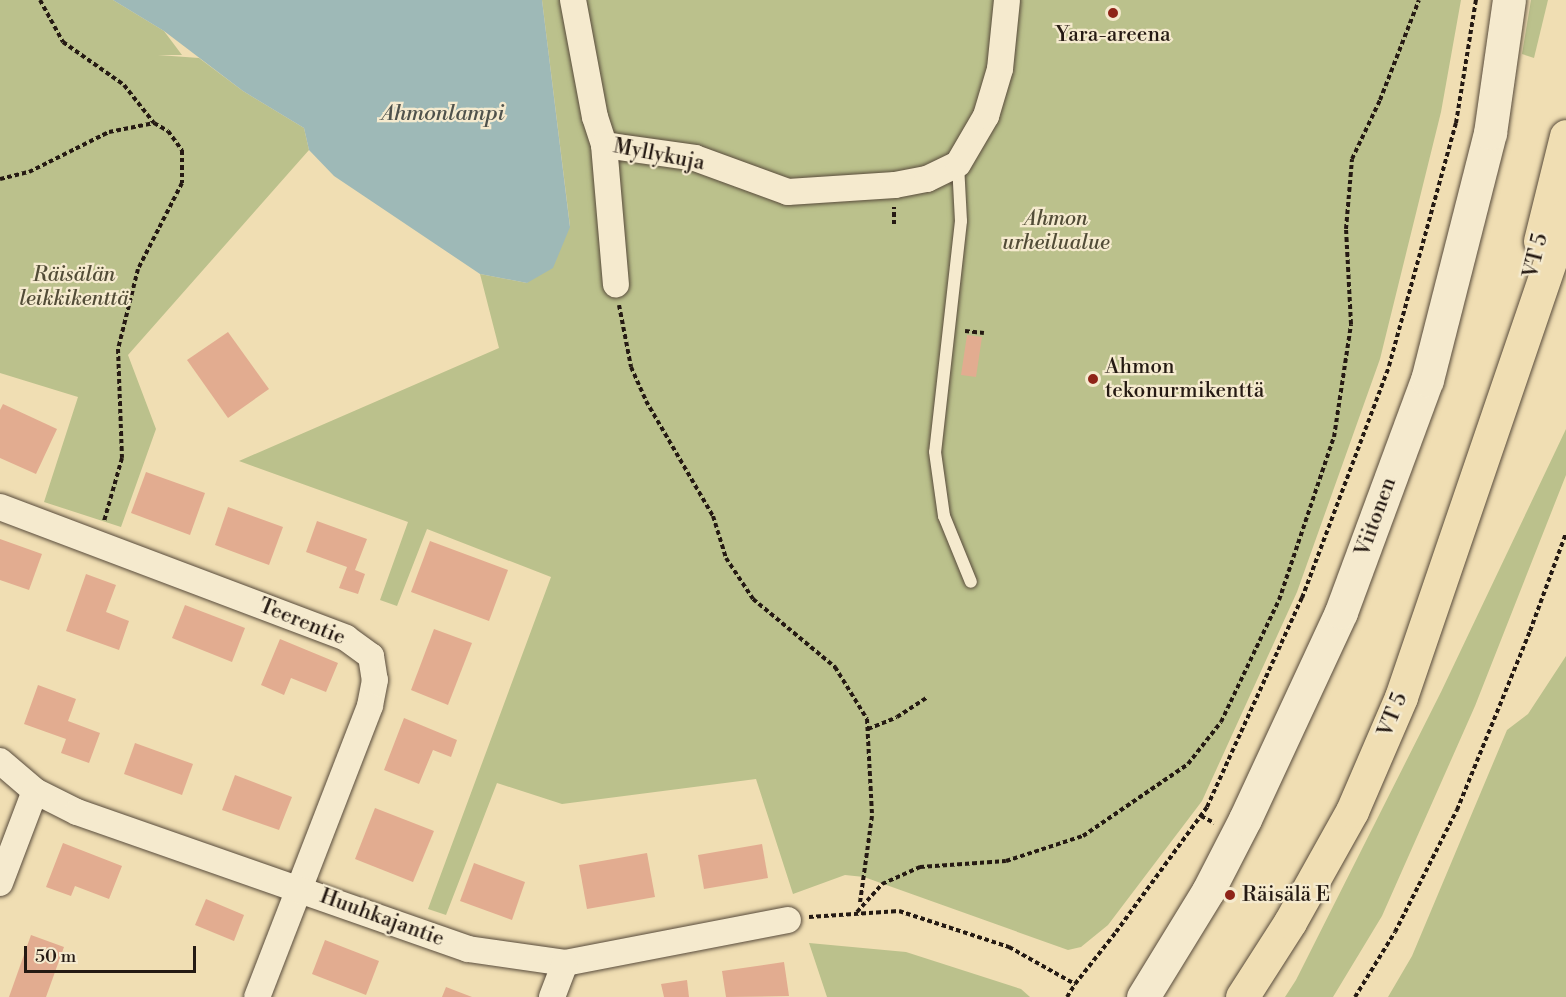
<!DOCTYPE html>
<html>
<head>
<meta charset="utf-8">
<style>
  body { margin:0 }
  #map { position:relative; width:1566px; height:997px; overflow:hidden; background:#f0deb3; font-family:"Libre Bodoni",serif }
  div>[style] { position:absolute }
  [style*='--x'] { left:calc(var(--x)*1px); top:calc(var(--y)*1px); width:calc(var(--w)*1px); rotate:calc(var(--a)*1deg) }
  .green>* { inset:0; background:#bbc18c }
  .water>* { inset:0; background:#9eb9b7 }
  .building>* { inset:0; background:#e2ac90 }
  .path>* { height:4px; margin-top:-2px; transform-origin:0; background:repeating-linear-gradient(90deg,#251a13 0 4.5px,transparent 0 7.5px) }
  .roads { filter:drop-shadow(0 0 2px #584b3b) drop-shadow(0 0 2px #584b3b) }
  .lane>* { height:12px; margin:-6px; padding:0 6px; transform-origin:6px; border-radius:6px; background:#f5eace }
  .street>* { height:26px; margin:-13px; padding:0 13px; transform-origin:13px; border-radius:13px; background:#f5eace }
  .secondary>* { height:33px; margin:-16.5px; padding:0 16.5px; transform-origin:16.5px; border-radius:16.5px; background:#f5eace }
  .highway>* { height:33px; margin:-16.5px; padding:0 16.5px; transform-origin:16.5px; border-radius:16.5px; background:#f0deb3 }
  .dots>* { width:16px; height:16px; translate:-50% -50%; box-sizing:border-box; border:3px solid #f5eace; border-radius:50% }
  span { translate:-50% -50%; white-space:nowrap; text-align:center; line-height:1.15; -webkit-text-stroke:4.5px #f5eace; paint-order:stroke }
  .poi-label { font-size:21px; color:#251a13 }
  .left { translate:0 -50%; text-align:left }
  .street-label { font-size:21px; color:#251a13 }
  .park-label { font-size:21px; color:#524c37; font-style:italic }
  .water-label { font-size:22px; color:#4f524c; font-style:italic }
  .scale { position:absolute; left:24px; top:946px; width:172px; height:27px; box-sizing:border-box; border:3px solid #251a13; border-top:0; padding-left:8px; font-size:18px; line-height:21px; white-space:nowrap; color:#251a13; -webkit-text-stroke:4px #f5eace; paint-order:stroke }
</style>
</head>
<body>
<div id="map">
  <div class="green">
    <i style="clip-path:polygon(0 0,113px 0,164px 31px,182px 55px,158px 55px,199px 58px,243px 91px,304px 128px,309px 150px,128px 355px,156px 429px,121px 527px,44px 502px,78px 397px,0 373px)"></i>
    <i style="clip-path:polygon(542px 0,1461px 0,1441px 112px,1380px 359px,1297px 592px,1202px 801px,1108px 925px,1081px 947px,1068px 950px,864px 877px,845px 875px,793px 894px,756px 779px,562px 804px,497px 783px,446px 915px,428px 909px,551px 577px,427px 529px,397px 606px,380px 600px,408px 522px,239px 461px,499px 348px,480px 274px,527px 283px,570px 226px)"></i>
    <i style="clip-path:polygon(1531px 0,1548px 0,1534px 58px,1522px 54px)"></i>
    <i style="clip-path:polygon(1566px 429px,1566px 475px,1475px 706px,1382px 916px,1333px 997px,1285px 997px,1296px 980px,1441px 692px)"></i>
    <i style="clip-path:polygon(1566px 656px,1566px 997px,1388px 997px,1412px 956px,1507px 730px,1528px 714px)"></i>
    <i style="clip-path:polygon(809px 943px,906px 952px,1021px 989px,1030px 997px,827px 997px)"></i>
  </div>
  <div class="water">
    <i style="clip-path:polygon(113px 0,542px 0,570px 227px,553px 268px,527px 283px,480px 274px,334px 176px,309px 150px,304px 128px,243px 91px,164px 31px)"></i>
  </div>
  <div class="building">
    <i style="clip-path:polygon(228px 332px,269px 389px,228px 418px,187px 360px)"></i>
    <i style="clip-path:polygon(967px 335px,982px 337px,976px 377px,961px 375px)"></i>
    <i style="clip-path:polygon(3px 404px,57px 429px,36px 474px,0 458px,0 410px)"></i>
    <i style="clip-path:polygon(146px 472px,205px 493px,190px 535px,131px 513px)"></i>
    <i style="clip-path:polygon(228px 507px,283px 527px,269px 565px,215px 545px)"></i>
    <i style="clip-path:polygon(317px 521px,367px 539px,355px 570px,365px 574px,358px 594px,339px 588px,347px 567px,306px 552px)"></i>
    <i style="clip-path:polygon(0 539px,42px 554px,29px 590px,0 580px)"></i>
    <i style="clip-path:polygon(430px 541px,508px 570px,489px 621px,411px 592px)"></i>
    <i style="clip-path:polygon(86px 574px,116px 585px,106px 612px,129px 621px,119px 650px,66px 631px)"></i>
    <i style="clip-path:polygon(185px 605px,245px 628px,232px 662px,172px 638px)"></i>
    <i style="clip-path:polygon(434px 629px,472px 643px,448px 705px,411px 690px)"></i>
    <i style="clip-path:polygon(280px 639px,338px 663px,326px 692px,291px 678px,284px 695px,261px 685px)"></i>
    <i style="clip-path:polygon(38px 685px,76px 699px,68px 721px,100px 733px,89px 763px,61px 753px,66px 739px,24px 724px)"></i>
    <i style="clip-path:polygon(404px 718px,457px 740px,451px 757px,433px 750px,419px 784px,384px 770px)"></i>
    <i style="clip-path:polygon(135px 743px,193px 764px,182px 795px,124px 774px)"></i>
    <i style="clip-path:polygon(235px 775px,292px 797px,279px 830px,222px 810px)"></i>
    <i style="clip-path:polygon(375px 808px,434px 831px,413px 882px,355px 859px)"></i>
    <i style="clip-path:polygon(63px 843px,122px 866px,109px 899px,75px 886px,71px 896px,46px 887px)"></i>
    <i style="clip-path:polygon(762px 844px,768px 878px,704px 889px,698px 855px)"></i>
    <i style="clip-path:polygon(647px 853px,655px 897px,587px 909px,579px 865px)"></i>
    <i style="clip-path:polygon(474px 863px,525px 882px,512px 920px,460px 901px)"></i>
    <i style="clip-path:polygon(206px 899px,244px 915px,234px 941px,195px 925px)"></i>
    <i style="clip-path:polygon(31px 935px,64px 947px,46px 997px,9px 997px)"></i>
    <i style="clip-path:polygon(325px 940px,379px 961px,366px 995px,312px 974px)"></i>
    <i style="clip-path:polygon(784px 962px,789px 996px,726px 997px,722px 971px)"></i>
    <i style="clip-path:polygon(687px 980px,689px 997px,664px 997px,661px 984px)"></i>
    <i style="clip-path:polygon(446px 987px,472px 997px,442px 997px)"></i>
  </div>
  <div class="path">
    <i style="--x:40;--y:0;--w:48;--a:61.3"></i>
    <i style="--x:63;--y:42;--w:75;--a:35.2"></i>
    <i style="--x:124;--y:85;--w:48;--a:51.7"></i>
    <i style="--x:0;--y:179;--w:30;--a:-14"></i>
    <i style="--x:29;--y:172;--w:89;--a:-26.6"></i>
    <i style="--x:109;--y:132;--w:46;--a:-11.3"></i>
    <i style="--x:154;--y:123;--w:16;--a:30"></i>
    <i style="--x:168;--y:131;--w:24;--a:54"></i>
    <i style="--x:182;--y:150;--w:33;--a:90"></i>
    <i style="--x:182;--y:183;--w:97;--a:117.1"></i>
    <i style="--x:138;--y:269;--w:82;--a:104"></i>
    <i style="--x:118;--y:349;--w:109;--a:87.9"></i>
    <i style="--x:122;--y:458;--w:66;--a:105.9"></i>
    <i style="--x:894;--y:224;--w:17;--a:-90"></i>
    <i style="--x:619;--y:305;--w:63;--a:79"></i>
    <i style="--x:631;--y:367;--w:37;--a:66"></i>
    <i style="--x:646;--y:401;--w:133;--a:59.8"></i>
    <i style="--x:713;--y:516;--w:44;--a:72.8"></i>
    <i style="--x:726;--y:558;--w:49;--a:56.6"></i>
    <i style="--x:753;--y:599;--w:107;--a:39.7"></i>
    <i style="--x:835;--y:667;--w:61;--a:58.4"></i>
    <i style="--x:867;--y:719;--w:97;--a:87"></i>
    <i style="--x:872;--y:816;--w:88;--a:97.9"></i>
    <i style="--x:965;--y:331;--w:19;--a:6"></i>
    <i style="--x:868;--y:729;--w:31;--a:-22"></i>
    <i style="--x:897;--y:717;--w:35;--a:-33"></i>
    <i style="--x:1201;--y:816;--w:15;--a:28"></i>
    <i style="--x:857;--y:912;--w:38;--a:-48"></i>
    <i style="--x:882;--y:884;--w:42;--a:-24.1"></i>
    <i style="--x:920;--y:867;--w:86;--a:-4"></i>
    <i style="--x:1006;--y:861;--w:81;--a:-18"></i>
    <i style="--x:1083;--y:836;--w:127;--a:-34.4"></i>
    <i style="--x:1188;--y:764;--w:53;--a:-51.8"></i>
    <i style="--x:1221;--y:722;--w:135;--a:-64.6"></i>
    <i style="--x:1279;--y:600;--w:172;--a:-71.4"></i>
    <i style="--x:1334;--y:437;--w:114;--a:-81.4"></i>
    <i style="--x:1351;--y:324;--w:95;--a:-93"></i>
    <i style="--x:1346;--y:229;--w:70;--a:-85.1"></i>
    <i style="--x:1352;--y:159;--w:65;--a:-64.6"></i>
    <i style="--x:1380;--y:100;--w:107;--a:-68.7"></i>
    <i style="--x:809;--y:917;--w:90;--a:-3.8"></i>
    <i style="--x:899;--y:911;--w:116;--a:18.1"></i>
    <i style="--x:1009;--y:947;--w:76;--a:29.3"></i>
    <i style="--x:1067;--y:997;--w:15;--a:-58"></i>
    <i style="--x:1075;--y:984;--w:66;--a:-51.7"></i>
    <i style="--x:1116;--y:932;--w:155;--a:-53.9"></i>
    <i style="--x:1207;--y:807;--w:230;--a:-65.6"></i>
    <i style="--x:1302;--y:598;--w:248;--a:-69.4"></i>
    <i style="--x:1389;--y:366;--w:252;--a:-74.6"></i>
    <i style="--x:1456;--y:123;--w:125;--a:-80.8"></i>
    <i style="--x:1355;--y:997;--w:76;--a:-58.4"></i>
    <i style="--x:1395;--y:932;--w:137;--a:-63.1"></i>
    <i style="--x:1457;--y:810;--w:193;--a:-67.8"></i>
    <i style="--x:1530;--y:631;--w:104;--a:-69.8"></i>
  </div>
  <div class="roads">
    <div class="lane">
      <i style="--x:958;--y:164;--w:57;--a:87"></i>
      <i style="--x:961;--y:221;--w:232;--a:96.4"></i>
      <i style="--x:935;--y:452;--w:65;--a:82"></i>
      <i style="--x:944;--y:516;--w:71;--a:67.8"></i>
    </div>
    <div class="street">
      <i style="--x:573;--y:0;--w:119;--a:79.4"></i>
      <i style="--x:595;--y:117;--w:29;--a:72"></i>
      <i style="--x:604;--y:145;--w:140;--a:85.1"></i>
      <i style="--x:604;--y:145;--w:92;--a:8.1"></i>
      <i style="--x:695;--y:158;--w:99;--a:20.1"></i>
      <i style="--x:788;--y:192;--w:107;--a:-3.7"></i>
      <i style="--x:895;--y:185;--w:33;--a:-11"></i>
      <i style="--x:927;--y:179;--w:34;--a:-26"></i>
      <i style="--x:958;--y:164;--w:56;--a:-59.7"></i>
      <i style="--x:986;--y:116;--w:49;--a:-73.4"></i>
      <i style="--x:1000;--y:69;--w:69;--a:-84.2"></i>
      <i style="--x:0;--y:507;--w:370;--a:20.7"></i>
      <i style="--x:346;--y:638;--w:31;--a:36"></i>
      <i style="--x:371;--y:656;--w:24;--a:81"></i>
      <i style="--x:375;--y:680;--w:26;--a:101"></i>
      <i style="--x:370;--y:706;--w:312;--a:111.2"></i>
      <i style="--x:0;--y:761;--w:46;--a:40.6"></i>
      <i style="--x:35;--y:791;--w:47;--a:26.6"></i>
      <i style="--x:77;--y:812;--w:414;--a:19.3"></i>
      <i style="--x:468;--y:949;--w:98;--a:8.2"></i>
      <i style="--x:565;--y:963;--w:227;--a:-10.9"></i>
      <i style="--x:0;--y:883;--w:98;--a:-69.2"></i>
      <i style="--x:552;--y:997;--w:36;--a:-69"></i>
    </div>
    <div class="secondary">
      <i style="--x:1143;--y:997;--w:124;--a:-58.5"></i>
      <i style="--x:1208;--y:891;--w:81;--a:-62.8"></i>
      <i style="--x:1245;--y:819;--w:228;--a:-65.1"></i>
      <i style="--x:1341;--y:612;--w:247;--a:-69.7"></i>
      <i style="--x:1427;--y:380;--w:255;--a:-75.7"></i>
      <i style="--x:1490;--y:133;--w:134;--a:-81.9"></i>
    </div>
    <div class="highway">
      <i style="--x:1540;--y:241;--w:108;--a:-76.1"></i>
      <i style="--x:1242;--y:997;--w:89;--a:-57.4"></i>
      <i style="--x:1290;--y:922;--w:127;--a:-60.8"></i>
      <i style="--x:1352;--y:811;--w:124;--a:-66.7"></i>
      <i style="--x:1401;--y:697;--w:509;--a:-71.1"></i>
    </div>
  </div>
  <div class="dots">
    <i style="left:1113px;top:13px;background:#8f2418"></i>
    <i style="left:1093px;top:379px;background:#8f2418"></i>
    <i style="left:1230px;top:895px;background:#8f2418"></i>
  </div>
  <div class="poi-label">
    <span style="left:1113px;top:35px">Yara-areena</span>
    <span class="left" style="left:1105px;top:379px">Ahmon<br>tekonurmikenttä</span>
    <span class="left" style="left:1242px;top:895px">Räisälä E</span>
  </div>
  <div class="street-label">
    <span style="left:659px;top:155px;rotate:11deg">Myllykuja</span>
    <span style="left:1536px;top:256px;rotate:-76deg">VT 5</span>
    <span style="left:1376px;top:517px;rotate:-70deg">Viitonen</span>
    <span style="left:302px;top:622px;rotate:22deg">Teerentie</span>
    <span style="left:1393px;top:715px;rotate:-68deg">VT 5</span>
    <span style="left:382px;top:918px;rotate:20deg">Huuhkajantie</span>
  </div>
  <div class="park-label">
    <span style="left:1056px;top:231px">Ahmon<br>urheilualue</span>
    <span style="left:74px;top:287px">Räisälän<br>leikkikenttä</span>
  </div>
  <div class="water-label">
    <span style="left:443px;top:114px">Ahmonlampi</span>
  </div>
  <div class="scale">50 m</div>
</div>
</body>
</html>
